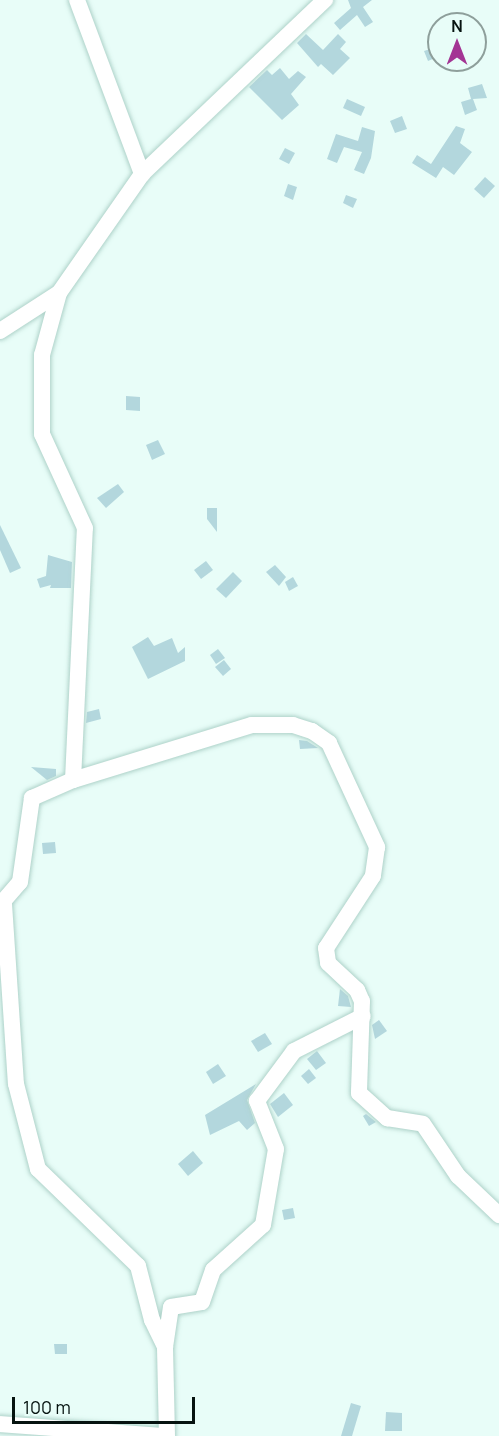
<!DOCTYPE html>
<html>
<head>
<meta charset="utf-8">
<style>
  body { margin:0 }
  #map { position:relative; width:499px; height:1436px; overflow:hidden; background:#e8fdf8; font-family:Manrope,sans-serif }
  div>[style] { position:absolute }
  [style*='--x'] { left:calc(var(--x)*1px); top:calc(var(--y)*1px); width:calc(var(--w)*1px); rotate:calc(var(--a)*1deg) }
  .building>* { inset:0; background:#b3d7dd }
  .roads { filter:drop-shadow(0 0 2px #aed2c9) drop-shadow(0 0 2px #aed2c9) }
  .minor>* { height:16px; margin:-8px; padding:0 8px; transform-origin:8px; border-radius:8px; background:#fff }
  span { translate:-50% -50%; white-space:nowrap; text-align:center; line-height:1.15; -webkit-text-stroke:4.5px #e8fdf8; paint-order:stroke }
  .north { position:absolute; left:427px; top:12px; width:60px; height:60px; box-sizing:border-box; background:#e8fdf8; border:2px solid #8e9f9b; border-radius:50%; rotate:0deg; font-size:16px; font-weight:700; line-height:24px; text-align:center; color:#061310 }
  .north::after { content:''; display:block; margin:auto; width:21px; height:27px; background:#a33594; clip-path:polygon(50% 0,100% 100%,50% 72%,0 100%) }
  .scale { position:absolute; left:12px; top:1397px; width:183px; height:27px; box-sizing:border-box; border:3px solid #061310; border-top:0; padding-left:8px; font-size:18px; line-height:21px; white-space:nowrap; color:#061310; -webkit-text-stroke:4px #e8fdf8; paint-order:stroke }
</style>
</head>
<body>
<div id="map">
  <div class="building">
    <i style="clip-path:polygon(348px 0,372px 0,363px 7px,373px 22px,365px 27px,357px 15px,340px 30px,334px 23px,351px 8px)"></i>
    <i style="clip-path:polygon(306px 34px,323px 50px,338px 34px,346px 42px,340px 49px,350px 58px,333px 75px,321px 64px,318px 67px,297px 43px)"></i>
    <i style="clip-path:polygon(433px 48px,437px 57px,428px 61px,424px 51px)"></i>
    <i style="clip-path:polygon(280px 68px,289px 79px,298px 71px,306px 77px,291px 94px,299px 105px,282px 120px,249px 87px,267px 70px,272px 75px)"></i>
    <i style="clip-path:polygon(482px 84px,487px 98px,473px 99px,477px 110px,465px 115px,461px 102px,471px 99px,468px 88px)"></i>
    <i style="clip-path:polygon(347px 99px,365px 107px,361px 116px,343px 108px)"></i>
    <i style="clip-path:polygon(402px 116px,407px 129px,395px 133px,390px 121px)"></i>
    <i style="clip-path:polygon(456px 126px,465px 129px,460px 143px,472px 152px,454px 175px,443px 167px,436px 178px,412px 163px,417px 155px,431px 164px)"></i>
    <i style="clip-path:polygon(362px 127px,375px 131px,371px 158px,364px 174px,354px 170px,362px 152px,344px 147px,337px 163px,327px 159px,336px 134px,358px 141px)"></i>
    <i style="clip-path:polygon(285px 148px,295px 153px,289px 164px,279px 159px)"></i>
    <i style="clip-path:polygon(485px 177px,495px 186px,484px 198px,474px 189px)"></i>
    <i style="clip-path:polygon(288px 184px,297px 187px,293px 200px,284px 196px)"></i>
    <i style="clip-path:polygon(346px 195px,357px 199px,353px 208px,343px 203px)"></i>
    <i style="clip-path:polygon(126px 396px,140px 397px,140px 411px,126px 410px)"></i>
    <i style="clip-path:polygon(158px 440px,165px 454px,152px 460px,146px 445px)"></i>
    <i style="clip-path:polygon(118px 484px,124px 492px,106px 508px,97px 498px)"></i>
    <i style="clip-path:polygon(207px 508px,217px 508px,217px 532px,207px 519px)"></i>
    <i style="clip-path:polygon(0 525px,21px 568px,10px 573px,0 550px)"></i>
    <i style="clip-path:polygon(48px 555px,72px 562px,71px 588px,50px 588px,51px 585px,40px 588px,37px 579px,46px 576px)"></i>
    <i style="clip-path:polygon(206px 561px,213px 570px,201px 579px,194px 570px)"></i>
    <i style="clip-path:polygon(275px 565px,286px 577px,279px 586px,266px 572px)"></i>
    <i style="clip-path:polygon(233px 572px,242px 581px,226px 598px,216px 589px)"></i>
    <i style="clip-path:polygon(293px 577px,298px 586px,289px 591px,285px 582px)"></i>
    <i style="clip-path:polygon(148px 637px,154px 646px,172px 638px,178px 653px,185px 647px,185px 661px,148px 679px,132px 647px)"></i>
    <i style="clip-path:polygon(218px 649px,225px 658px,216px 664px,210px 655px)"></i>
    <i style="clip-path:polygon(224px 660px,231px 669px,223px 676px,215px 667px)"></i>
    <i style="clip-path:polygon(99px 709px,101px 719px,86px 723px,87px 712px)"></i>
    <i style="clip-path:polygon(299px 740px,307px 741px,318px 748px,300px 749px)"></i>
    <i style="clip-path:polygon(31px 767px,56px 769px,56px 776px,47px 780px)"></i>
    <i style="clip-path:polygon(55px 842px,56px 853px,43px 854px,42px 843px)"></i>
    <i style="clip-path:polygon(340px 989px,348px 996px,351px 1007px,338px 1006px)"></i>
    <i style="clip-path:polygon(379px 1020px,387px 1031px,375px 1039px,372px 1025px)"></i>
    <i style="clip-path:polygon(265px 1033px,272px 1044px,258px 1052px,251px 1041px)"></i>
    <i style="clip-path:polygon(317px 1051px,326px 1063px,316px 1070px,307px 1059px)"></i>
    <i style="clip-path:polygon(218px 1064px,226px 1076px,213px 1084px,206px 1072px)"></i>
    <i style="clip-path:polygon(309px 1069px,316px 1078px,308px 1084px,301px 1076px)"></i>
    <i style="clip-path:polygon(256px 1084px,247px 1100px,255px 1123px,247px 1130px,239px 1121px,210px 1135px,205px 1115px)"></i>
    <i style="clip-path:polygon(284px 1093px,293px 1105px,278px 1117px,270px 1104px)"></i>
    <i style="clip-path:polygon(366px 1114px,376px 1122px,369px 1126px,363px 1116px)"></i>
    <i style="clip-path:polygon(193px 1151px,203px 1163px,188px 1176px,178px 1164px)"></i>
    <i style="clip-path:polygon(293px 1208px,295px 1218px,284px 1220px,282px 1210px)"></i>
    <i style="clip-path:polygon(54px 1344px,67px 1344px,67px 1354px,55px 1354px)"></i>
    <i style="clip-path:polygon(351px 1403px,361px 1406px,352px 1436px,341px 1436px)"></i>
    <i style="clip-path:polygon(386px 1412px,402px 1413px,402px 1431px,385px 1431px)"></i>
  </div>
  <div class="roads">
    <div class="minor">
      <i style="--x:77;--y:0;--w:186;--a:69.5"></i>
      <i style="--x:0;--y:331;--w:70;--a:-32.8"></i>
      <i style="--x:59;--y:293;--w:145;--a:-55.1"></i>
      <i style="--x:142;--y:174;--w:253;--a:-43.6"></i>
      <i style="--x:73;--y:780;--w:187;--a:-17.1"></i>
      <i style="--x:252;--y:725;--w:41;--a:0"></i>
      <i style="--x:293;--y:725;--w:20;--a:18"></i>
      <i style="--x:312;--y:731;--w:21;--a:35"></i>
      <i style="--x:329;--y:743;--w:115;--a:65.2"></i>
      <i style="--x:377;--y:847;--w:29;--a:98"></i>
      <i style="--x:373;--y:876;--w:86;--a:123.1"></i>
      <i style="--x:326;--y:948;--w:15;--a:82"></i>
      <i style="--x:328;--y:963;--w:40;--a:43"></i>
      <i style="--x:357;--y:990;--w:12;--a:66"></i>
      <i style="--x:362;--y:1001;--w:92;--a:91.9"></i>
      <i style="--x:359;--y:1093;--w:38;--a:42"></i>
      <i style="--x:387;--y:1118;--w:36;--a:9"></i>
      <i style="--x:423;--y:1124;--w:63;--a:56.1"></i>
      <i style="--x:458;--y:1176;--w:57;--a:43.6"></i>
      <i style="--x:4;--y:904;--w:180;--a:86.2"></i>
      <i style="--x:16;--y:1084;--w:88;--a:75.5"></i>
      <i style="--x:38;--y:1169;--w:139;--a:44.1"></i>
      <i style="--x:138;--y:1266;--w:56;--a:75.5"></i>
      <i style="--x:152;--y:1320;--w:30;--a:64"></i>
      <i style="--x:0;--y:905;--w:30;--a:-49"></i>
      <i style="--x:20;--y:882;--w:85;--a:-81.9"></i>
      <i style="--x:32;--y:798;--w:45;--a:-23.7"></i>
      <i style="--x:73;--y:780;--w:252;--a:-87.3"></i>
      <i style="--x:85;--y:528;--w:103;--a:-114.6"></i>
      <i style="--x:42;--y:434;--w:79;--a:-90"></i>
      <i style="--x:42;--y:355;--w:64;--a:-74.7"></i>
      <i style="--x:0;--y:1424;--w:165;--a:4.2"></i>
      <i style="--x:167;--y:1436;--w:89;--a:-91.3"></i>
      <i style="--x:165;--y:1347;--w:40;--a:-81.5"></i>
      <i style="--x:171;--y:1307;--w:31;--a:-9"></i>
      <i style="--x:202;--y:1302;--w:34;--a:-71"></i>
      <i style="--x:213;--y:1270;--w:67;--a:-42"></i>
      <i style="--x:263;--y:1225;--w:77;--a:-80.3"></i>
      <i style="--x:276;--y:1149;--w:52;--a:-111.6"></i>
      <i style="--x:257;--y:1101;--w:62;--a:-53.5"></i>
      <i style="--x:294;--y:1051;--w:77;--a:-26.9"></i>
    </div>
  </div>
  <div class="north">N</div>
  <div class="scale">100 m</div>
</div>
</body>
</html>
